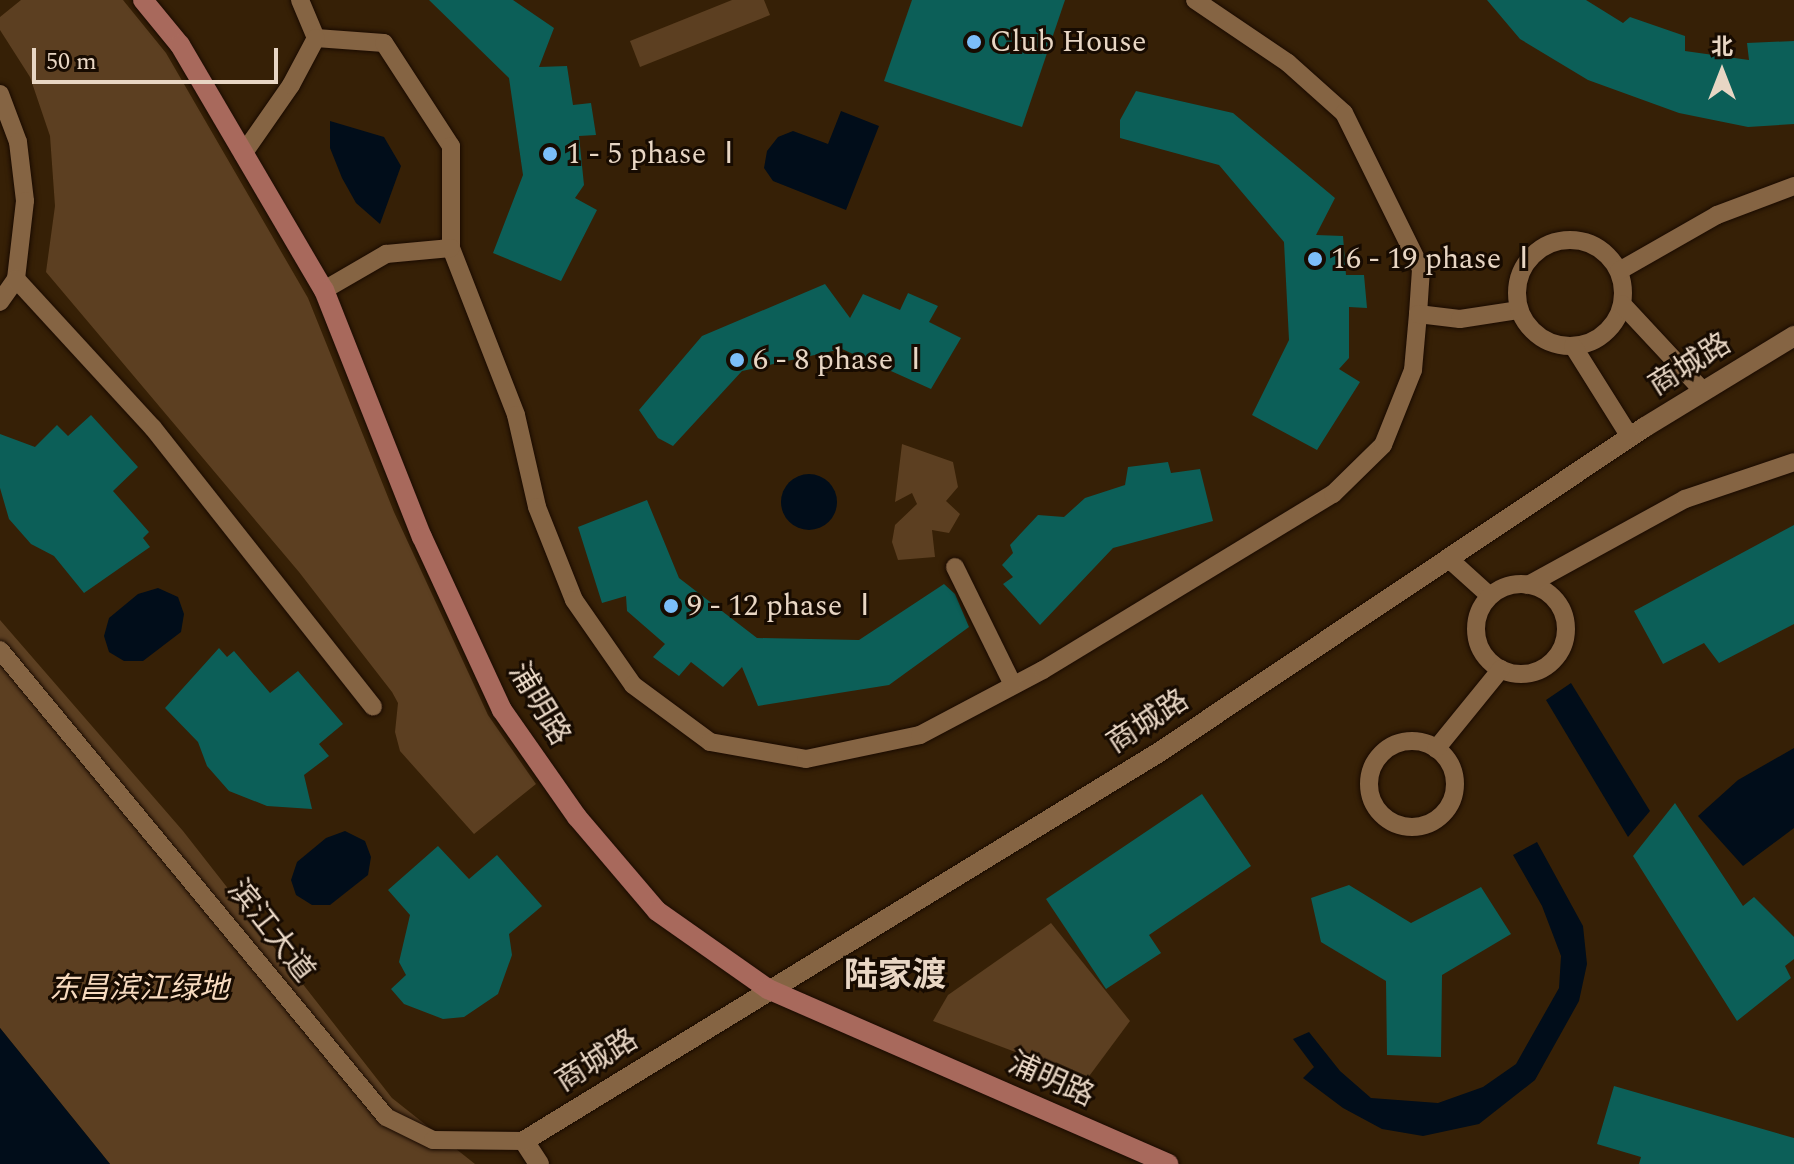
<!DOCTYPE html>
<html>
<head>
<meta charset="utf-8">
<style>
  body { margin:0 }
  #map { position:relative; width:1794px; height:1164px; overflow:hidden; background:#362006; font-family:Spectral,"Noto Sans SC",serif }
  div>[style] { position:absolute }
  [style*='--x'] { left:calc(var(--x)*1px); top:calc(var(--y)*1px); width:calc(var(--w)*1px); rotate:calc(var(--a)*1deg) }
  .green>* { inset:0; background:#5c3f21 }
  .water>* { inset:0; background:#010d1a }
  .round { border-radius:50% }
  .building>* { inset:0; background:#0c5f58 }
  .roads { filter:drop-shadow(0 0 2px #190a00) drop-shadow(0 0 2px #190a00) }
  .service>* { height:18px; margin:-9px; padding:0 9px; transform-origin:9px; border-radius:9px; background:#856443 }
  .service>.ring { margin:-9px; padding:0; box-sizing:content-box; background:none; border:18px solid #856443; border-radius:50% }
  .minor>* { height:20px; margin:-10px; padding:0 10px; transform-origin:10px; border-radius:10px; background:#856443 }
  .secondary>* { height:20px; margin:-10px; padding:0 10px; transform-origin:10px; border-radius:10px; background:#a8695c }
  .dots>* { width:22px; height:22px; translate:-50% -50%; box-sizing:border-box; border:4px solid #170b01; border-radius:50% }
  span { translate:-50% -50%; white-space:nowrap; text-align:center; line-height:1.15; -webkit-text-stroke:6px #170b01; paint-order:stroke }
  .poi-label { font-size:30px; color:#e8d6c4 }
  .left { translate:0 -50%; text-align:left }
  .street-label { font-size:30px; color:#e8d6c4 }
  .park-label { font-size:30px; color:#f7dabf; font-style:italic }
  .quarter-label { font-size:34px; color:#e8d6c4; font-weight:700 }
  .north { position:absolute; left:1682px; top:32px; width:80px; height:80px; -webkit-text-stroke:6px #170b01; paint-order:stroke; rotate:0deg; font-size:22px; font-weight:700; line-height:32px; text-align:center; color:#e8d6c4 }
  .north::after { content:''; display:block; margin:auto; width:28px; height:36px; background:#e8d6c4; clip-path:polygon(50% 0,100% 100%,50% 72%,0 100%) }
  .scale { position:absolute; left:32px; top:48px; width:246px; height:36px; box-sizing:border-box; border:4px solid #e8d6c4; border-top:0; padding-left:10px; font-size:24px; line-height:28px; white-space:nowrap; color:#e8d6c4; -webkit-text-stroke:6px #170b01; paint-order:stroke }
</style>
</head>
<body>
<div id="map">
  <div class="green">
    <i style="clip-path:polygon(21px 0,123px 0,166px 53px,308px 298px,394px 512px,488px 715px,536px 784px,474px 834px,400px 751px,395px 732px,398px 703px,392px 692px,299px 572px,46px 272px,55px 206px,50px 136px,30px 77px,0 30px,0 17px)"></i>
    <i style="clip-path:polygon(732px 0,764px 0,770px 15px,640px 67px,630px 41px)"></i>
    <i style="clip-path:polygon(902px 444px,953px 462px,958px 487px,946px 501px,960px 514px,949px 533px,932px 530px,935px 557px,898px 560px,892px 542px,895px 525px,917px 504px,912px 493px,895px 502px)"></i>
    <i style="clip-path:polygon(0 620px,183px 831px,392px 1098px,475px 1164px,110px 1164px,0 1028px)"></i>
    <i style="clip-path:polygon(1051px 923px,1130px 1021px,1087px 1079px,933px 1021px,948px 995px)"></i>
  </div>
  <div class="water">
    <i style="clip-path:polygon(841px 111px,879px 126px,846px 210px,773px 181px,764px 168px,767px 151px,778px 137px,793px 131px,828px 144px)"></i>
    <i style="clip-path:polygon(330px 121px,384px 137px,401px 166px,380px 224px,356px 203px,342px 178px,330px 148px)"></i>
    <i class="round" style="left:781px;top:474px;width:56px;height:56px"></i>
    <i style="clip-path:polygon(158px 588px,178px 597px,184px 614px,181px 632px,143px 661px,124px 661px,109px 652px,104px 636px,109px 618px,138px 594px)"></i>
    <i style="clip-path:polygon(1571px 683px,1650px 811px,1628px 837px,1546px 700px)"></i>
    <i style="clip-path:polygon(1794px 748px,1794px 828px,1743px 866px,1698px 816px,1738px 780px)"></i>
    <i style="clip-path:polygon(345px 831px,365px 841px,371px 857px,368px 875px,330px 905px,312px 905px,296px 895px,291px 880px,297px 862px,326px 838px)"></i>
    <i style="clip-path:polygon(1537px 842px,1583px 926px,1587px 964px,1579px 1001px,1535px 1080px,1479px 1124px,1423px 1136px,1382px 1129px,1343px 1108px,1303px 1078px,1314px 1067px,1293px 1039px,1309px 1032px,1340px 1071px,1371px 1098px,1438px 1103px,1483px 1087px,1516px 1064px,1559px 988px,1561px 956px,1542px 906px,1513px 855px)"></i>
    <i style="clip-path:polygon(0 1028px,110px 1164px,0 1164px)"></i>
  </div>
  <div class="building">
    <i style="clip-path:polygon(429px 0,513px 0,554px 28px,539px 67px,567px 66px,573px 105px,591px 103px,596px 135px,579px 136px,584px 185px,575px 198px,597px 210px,561px 281px,493px 253px,523px 175px,509px 78px)"></i>
    <i style="clip-path:polygon(912px 0,1065px 0,1022px 127px,884px 81px)"></i>
    <i style="clip-path:polygon(1487px 0,1586px 0,1623px 23px,1630px 17px,1685px 36px,1685px 51px,1749px 60px,1747px 43px,1794px 41px,1794px 124px,1748px 127px,1679px 113px,1588px 80px,1520px 39px)"></i>
    <i style="clip-path:polygon(1136px 91px,1233px 113px,1335px 198px,1316px 235px,1343px 236px,1346px 275px,1364px 275px,1367px 308px,1349px 307px,1349px 358px,1339px 369px,1360px 382px,1317px 450px,1252px 415px,1289px 340px,1284px 242px,1219px 165px,1120px 138px,1120px 120px)"></i>
    <i style="clip-path:polygon(825px 284px,850px 318px,863px 294px,900px 310px,908px 293px,938px 306px,929px 322px,961px 338px,931px 389px,842px 349px,742px 371px,673px 446px,658px 438px,639px 410px,702px 336px)"></i>
    <i style="clip-path:polygon(91px 415px,138px 467px,113px 491px,149px 532px,143px 538px,150px 547px,84px 593px,54px 556px,31px 544px,9px 519px,0 488px,0 434px,35px 447px,57px 425px,68px 436px)"></i>
    <i style="clip-path:polygon(1168px 462px,1171px 473px,1200px 469px,1213px 521px,1113px 548px,1040px 625px,1003px 584px,1013px 577px,1002px 565px,1013px 553px,1010px 545px,1038px 515px,1064px 517px,1085px 498px,1125px 485px,1128px 467px)"></i>
    <i style="clip-path:polygon(647px 500px,679px 578px,757px 638px,859px 640px,944px 584px,955px 594px,969px 627px,889px 685px,758px 706px,742px 667px,723px 687px,691px 662px,679px 676px,653px 657px,665px 644px,627px 611px,626px 596px,602px 603px,578px 527px)"></i>
    <i style="clip-path:polygon(1794px 525px,1794px 624px,1719px 663px,1704px 643px,1663px 664px,1634px 611px)"></i>
    <i style="clip-path:polygon(219px 648px,227px 657px,234px 651px,270px 693px,298px 671px,343px 724px,319px 744px,329px 756px,304px 775px,312px 809px,267px 806px,229px 791px,207px 766px,198px 742px,165px 708px)"></i>
    <i style="clip-path:polygon(1202px 794px,1251px 866px,1149px 935px,1161px 953px,1106px 989px,1046px 899px)"></i>
    <i style="clip-path:polygon(1675px 803px,1743px 906px,1754px 897px,1794px 937px,1794px 959px,1785px 966px,1791px 978px,1737px 1021px,1633px 856px)"></i>
    <i style="clip-path:polygon(438px 846px,469px 879px,497px 855px,542px 906px,509px 934px,512px 955px,498px 994px,464px 1017px,443px 1019px,404px 1004px,391px 989px,406px 975px,399px 962px,410px 915px,388px 890px)"></i>
    <i style="clip-path:polygon(1349px 885px,1411px 923px,1481px 887px,1511px 934px,1442px 975px,1441px 1057px,1387px 1055px,1386px 981px,1321px 942px,1311px 898px)"></i>
    <i style="clip-path:polygon(1614px 1086px,1794px 1138px,1794px 1164px,1639px 1164px,1641px 1157px,1597px 1144px)"></i>
  </div>
  <div class="roads">
    <div class="service">
      <i style="--x:300;--y:0;--w:41;--a:67.2"></i>
      <i style="--x:1195;--y:0;--w:112;--a:34.1"></i>
      <i style="--x:1288;--y:63;--w:75;--a:41.8"></i>
      <i style="--x:1344;--y:113;--w:174;--a:63.7"></i>
      <i style="--x:1421;--y:269;--w:45;--a:93.8"></i>
      <i style="--x:316;--y:38;--w:68;--a:4.2"></i>
      <i style="--x:384;--y:43;--w:123;--a:57"></i>
      <i style="--x:451;--y:146;--w:102;--a:90"></i>
      <i style="--x:451;--y:248;--w:179;--a:68.7"></i>
      <i style="--x:516;--y:415;--w:94;--a:77.1"></i>
      <i style="--x:537;--y:507;--w:100;--a:68.3"></i>
      <i style="--x:574;--y:600;--w:103;--a:55.2"></i>
      <i style="--x:633;--y:685;--w:96;--a:36.5"></i>
      <i style="--x:710;--y:742;--w:97;--a:10"></i>
      <i style="--x:806;--y:759;--w:116;--a:-11.9"></i>
      <i style="--x:920;--y:735;--w:139;--a:-27.9"></i>
      <i style="--x:1043;--y:670;--w:339;--a:-31.3"></i>
      <i style="--x:1333;--y:494;--w:70;--a:-44.4"></i>
      <i style="--x:1383;--y:445;--w:81;--a:-68.2"></i>
      <i style="--x:1413;--y:370;--w:56;--a:-84.9"></i>
      <i style="--x:1418;--y:314;--w:42;--a:6.8"></i>
      <i style="--x:1460;--y:319;--w:60;--a:-8.7"></i>
      <i style="--x:0;--y:94;--w:51;--a:69.4"></i>
      <i style="--x:18;--y:142;--w:59;--a:83.2"></i>
      <i style="--x:25;--y:201;--w:79;--a:96.6"></i>
      <i style="--x:16;--y:279;--w:28;--a:125"></i>
      <i style="--x:243;--y:154;--w:84;--a:-55.2"></i>
      <i style="--x:291;--y:85;--w:53;--a:-62"></i>
      <i class="ring" style="left:1517px;top:240px;width:88px;height:88px"></i>
      <i style="--x:1619;--y:271;--w:113;--a:-29.7"></i>
      <i style="--x:1717;--y:215;--w:82;--a:-20.6"></i>
      <i style="--x:16;--y:279;--w:202;--a:47.4"></i>
      <i style="--x:153;--y:428;--w:355;--a:51.7"></i>
      <i style="--x:324;--y:290;--w:72;--a:-30.1"></i>
      <i style="--x:386;--y:254;--w:65;--a:-5.3"></i>
      <i style="--x:1622;--y:304;--w:119;--a:47"></i>
      <i style="--x:1573;--y:346;--w:107;--a:57.9"></i>
      <i style="--x:1449;--y:559;--w:55;--a:42.1"></i>
      <i style="--x:955;--y:567;--w:131;--a:63.8"></i>
      <i class="ring" style="left:1476px;top:584px;width:72px;height:72px"></i>
      <i style="--x:1528;--y:585;--w:179;--a:-28.7"></i>
      <i style="--x:1685;--y:499;--w:115;--a:-18.7"></i>
      <i style="--x:0;--y:650;--w:606;--a:50.42"></i>
      <i style="--x:386;--y:1117;--w:52;--a:26.1"></i>
      <i style="--x:433;--y:1140;--w:91;--a:0.6"></i>
      <i class="ring" style="left:1369px;top:741px;width:68px;height:68px"></i>
      <i style="--x:1436;--y:749;--w:103;--a:-50.9"></i>
    </div>
    <div class="minor">
      <i style="--x:539;--y:1164;--w:27;--a:-123"></i>
      <i style="--x:524;--y:1141;--w:743;--a:-31.47"></i>
      <i style="--x:1158;--y:753;--w:586;--a:-33.8"></i>
      <i style="--x:1645;--y:427;--w:175;--a:-31.4"></i>
    </div>
    <div class="secondary">
      <i style="--x:143;--y:0;--w:58;--a:50.6"></i>
      <i style="--x:180;--y:45;--w:284;--a:59.6"></i>
      <i style="--x:324;--y:290;--w:266;--a:68.4"></i>
      <i style="--x:422;--y:537;--w:191;--a:65.2"></i>
      <i style="--x:502;--y:710;--w:131;--a:55"></i>
      <i style="--x:577;--y:817;--w:123;--a:49.6"></i>
      <i style="--x:657;--y:911;--w:136;--a:35.1"></i>
      <i style="--x:768;--y:989;--w:437;--a:23.6"></i>
    </div>
  </div>
  <div class="dots">
    <i style="left:974px;top:42px;background:#7cbef9"></i>
    <i style="left:550px;top:154px;background:#7cbef9"></i>
    <i style="left:1315px;top:259px;background:#7cbef9"></i>
    <i style="left:737px;top:360px;background:#7cbef9"></i>
    <i style="left:671px;top:606px;background:#7cbef9"></i>
  </div>
  <div class="poi-label">
    <span class="left" style="left:990px;top:42px">Club House</span>
    <span class="left" style="left:566px;top:154px">1 - 5 phase Ⅰ</span>
    <span class="left" style="left:1331px;top:259px">16 - 19 phase Ⅰ</span>
    <span class="left" style="left:753px;top:360px">6 - 8 phase Ⅰ</span>
    <span class="left" style="left:687px;top:606px">9 - 12 phase Ⅰ</span>
  </div>
  <div class="street-label">
    <span style="left:1690px;top:365px;rotate:-32deg">商城路</span>
    <span style="left:539px;top:704px;rotate:59deg">浦明路</span>
    <span style="left:1148px;top:722px;rotate:-33deg">商城路</span>
    <span style="left:271px;top:931px;rotate:52deg">滨江大道</span>
    <span style="left:597px;top:1061px;rotate:-32deg">商城路</span>
    <span style="left:1051px;top:1080px;rotate:24deg">浦明路</span>
  </div>
  <div class="park-label">
    <span style="left:139px;top:989px">东昌滨江绿地</span>
  </div>
  <div class="quarter-label">
    <span style="left:895px;top:977px">陆家渡</span>
  </div>
  <div class="north">北</div>
  <div class="scale">50 m</div>
</div>
</body>
</html>
